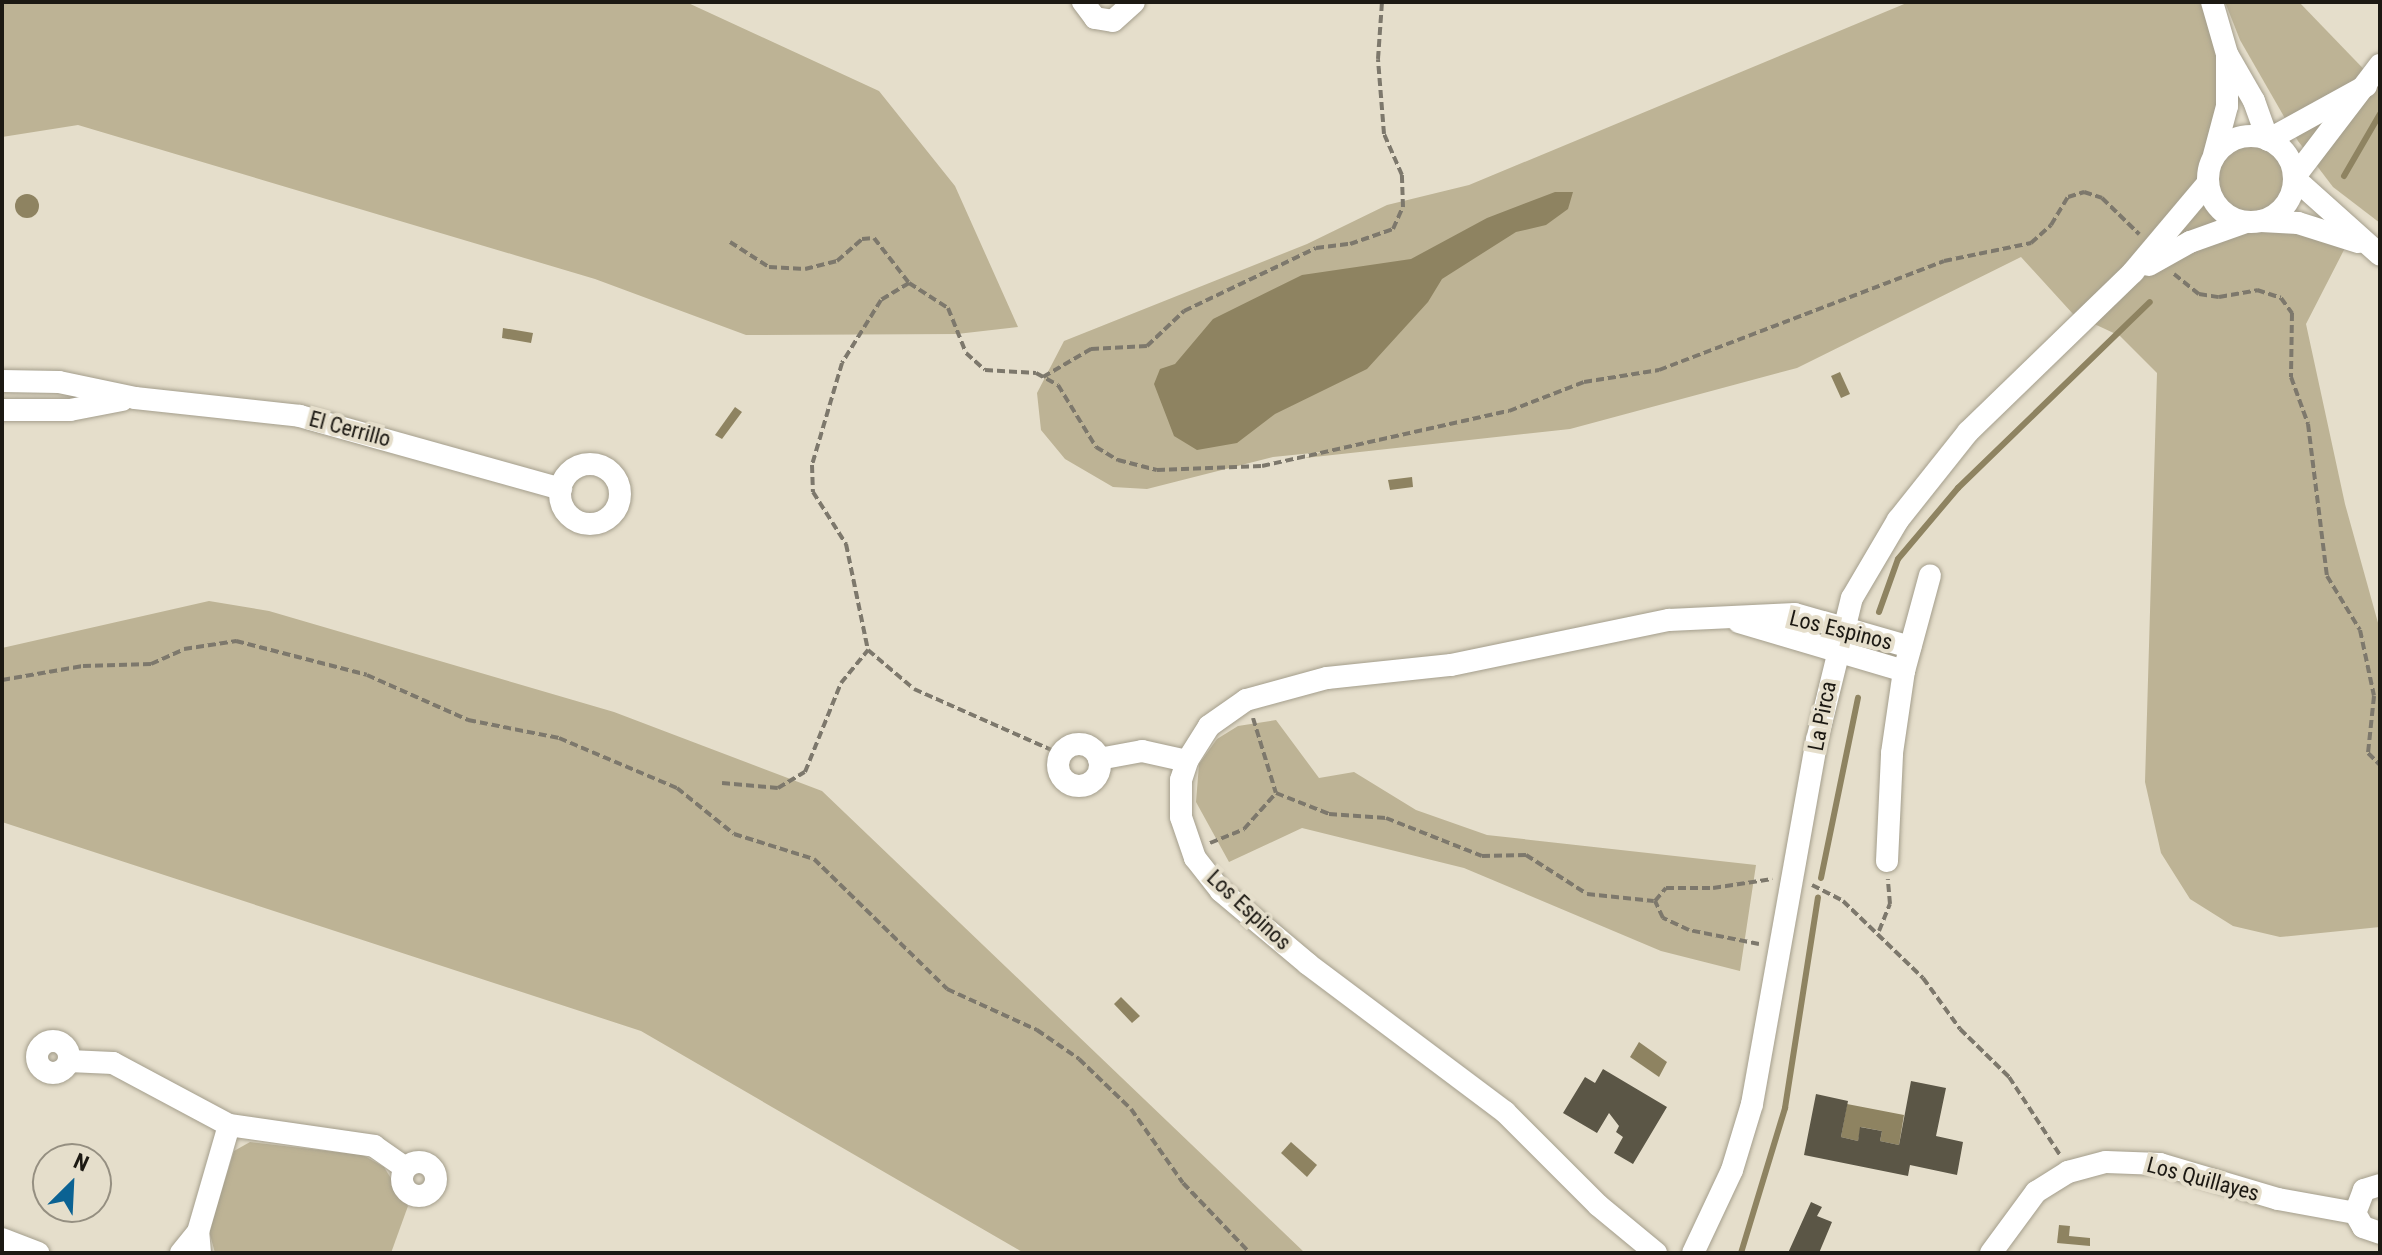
<!DOCTYPE html>
<html>
<head>
<meta charset="utf-8">
<style>
  body { margin:0 }
  #map { position:relative; width:2382px; height:1255px; overflow:hidden; background:#e5decb; font-family:"Roboto Condensed",sans-serif }
  div>[style] { position:absolute }
  [style*='--x'] { left:calc(var(--x)*1px); top:calc(var(--y)*1px); width:calc(var(--w)*1px); rotate:calc(var(--a)*1deg) }
  .green>* { inset:0; background:#bdb395 }
  .round { border-radius:50% }
  .water>* { inset:0; background:#8e8361 }
  .stream>* { height:6px; margin:-3px; padding:0 3px; transform-origin:3px; border-radius:3px; background:#8e8361 }
  .building>* { inset:0; background:#5b5646 }
  .path>* { height:4px; margin-top:-2px; transform-origin:0; background:repeating-linear-gradient(90deg,#7d786c 0 8px,transparent 0 12px) }
  .roads { filter:drop-shadow(0 0 2px #a49e8c) drop-shadow(0 0 2px #a49e8c) }
  .street>* { height:22px; margin:-11px; padding:0 11px; transform-origin:11px; border-radius:11px; background:#fff }
  .street>.ring { margin:-11px; padding:0; box-sizing:content-box; background:none; border:22px solid #fff; border-radius:50% }
  span { translate:-50% -50%; white-space:nowrap; text-align:center; line-height:1.15; -webkit-text-stroke:8px #e5decb; paint-order:stroke }
  .street-label { font-size:22px; color:#1c1913 }
  .frame { position:absolute; inset:0; border:4px solid #1c1913; pointer-events:none }
  .north { position:absolute; left:32px; top:1143px; width:80px; height:80px; box-sizing:border-box; background:#e5decb; border:2px solid #958f81; border-radius:50%; rotate:24deg; font-size:22px; font-weight:700; line-height:32px; text-align:center; color:#1c1913 }
  .north::after { content:''; display:block; margin:auto; width:28px; height:36px; background:#0b6293; clip-path:polygon(50% 0,100% 100%,50% 72%,0 100%) }
</style>
</head>
<body>
<div id="map">
  <div class="green">
    <i style="clip-path:polygon(2px 2px,686px 2px,879px 91px,955px 186px,1018px 327px,957px 334px,746px 335px,595px 279px,78px 125px,2px 137px)"></i>
    <i style="clip-path:polygon(1909px 2px,2202px 2px,2218px 61px,2218px 115px,2201px 173px,2206px 202px,2242px 229px,2289px 231px,2346px 246px,2306px 324px,2345px 504px,2380px 630px,2380px 927px,2280px 937px,2233px 926px,2190px 899px,2161px 853px,2145px 782px,2157px 373px,2120px 336px,2073px 314px,2021px 257px,1797px 368px,1570px 429px,1305px 458px,1322px 452px,1273px 457px,1147px 489px,1113px 487px,1065px 459px,1041px 430px,1037px 393px,1064px 341px,1307px 244px,1387px 205px,1469px 185px)"></i>
    <i style="clip-path:polygon(2225px 2px,2299px 2px,2380px 86px,2380px 223px,2333px 187px,2298px 141px,2240px 40px)"></i>
    <i class="round" style="left:2213px;top:141px;width:76px;height:76px"></i>
    <i style="clip-path:polygon(209px 601px,269px 611px,614px 712px,822px 791px,1305px 1253px,1024px 1253px,641px 1031px,2px 822px,2px 648px)"></i>
    <i style="clip-path:polygon(1276px 720px,1319px 778px,1354px 772px,1416px 810px,1487px 835px,1756px 865px,1740px 971px,1661px 951px,1464px 868px,1302px 828px,1229px 862px,1196px 802px,1199px 764px,1217px 739px,1238px 726px)"></i>
    <i style="clip-path:polygon(250px 1142px,363px 1155px,384px 1167px,408px 1206px,391px 1253px,215px 1253px,209px 1231px,234px 1151px)"></i>
  </div>
  <div class="water">
    <i style="clip-path:polygon(1555px 192px,1573px 192px,1568px 209px,1546px 225px,1516px 232px,1442px 279px,1428px 302px,1367px 369px,1275px 414px,1237px 443px,1197px 450px,1174px 436px,1154px 384px,1160px 369px,1175px 364px,1213px 319px,1302px 275px,1411px 259px,1487px 218px)"></i>
    <i class="round" style="left:15px;top:194px;width:24px;height:24px"></i>
    <i style="clip-path:polygon(503px 328px,533px 333px,531px 343px,502px 338px)"></i>
    <i style="clip-path:polygon(1840px 372px,1850px 394px,1841px 398px,1831px 376px)"></i>
    <i style="clip-path:polygon(735px 407px,742px 412px,722px 439px,715px 435px)"></i>
    <i style="clip-path:polygon(1412px 477px,1413px 487px,1390px 490px,1388px 480px)"></i>
    <i style="clip-path:polygon(1121px 997px,1140px 1016px,1132px 1023px,1114px 1004px)"></i>
    <i style="clip-path:polygon(1639px 1042px,1667px 1062px,1659px 1077px,1630px 1057px)"></i>
    <i style="clip-path:polygon(1847px 1104px,1904px 1115px,1899px 1145px,1880px 1141px,1882px 1131px,1861px 1127px,1858px 1141px,1841px 1137px)"></i>
    <i style="clip-path:polygon(1291px 1142px,1317px 1165px,1307px 1177px,1281px 1153px)"></i>
    <i style="clip-path:polygon(2059px 1225px,2070px 1226px,2069px 1236px,2090px 1238px,2090px 1246px,2057px 1243px)"></i>
  </div>
  <div class="stream">
    <i style="--x:2344;--y:176;--w:72;--a:-59.9"></i>
    <i style="--x:1879;--y:612;--w:56;--a:-70.3"></i>
    <i style="--x:1898;--y:559;--w:93;--a:-49.8"></i>
    <i style="--x:1958;--y:488;--w:267;--a:-44.1"></i>
    <i style="--x:1821;--y:878;--w:184;--a:-78.4"></i>
    <i style="--x:1741;--y:1253;--w:152;--a:-73.1"></i>
    <i style="--x:1785;--y:1108;--w:213;--a:-81.1"></i>
  </div>
  <div class="building">
    <i style="clip-path:polygon(1603px 1069px,1667px 1107px,1633px 1164px,1614px 1153px,1623px 1137px,1616px 1132px,1619px 1126px,1609px 1113px,1597px 1133px,1563px 1113px,1585px 1077px,1595px 1083px)"></i>
    <i style="clip-path:polygon(1911px 1081px,1946px 1088px,1936px 1136px,1963px 1142px,1957px 1175px,1910px 1165px,1908px 1176px,1804px 1155px,1816px 1094px,1848px 1101px,1841px 1137px,1858px 1141px,1860px 1127px,1882px 1131px,1880px 1141px,1899px 1145px)"></i>
    <i style="clip-path:polygon(1811px 1202px,1822px 1207px,1817px 1216px,1832px 1222px,1819px 1253px,1788px 1253px)"></i>
  </div>
  <div class="path">
    <i style="--x:730;--y:242;--w:46;--a:32.7"></i>
    <i style="--x:769;--y:267;--w:36;--a:3"></i>
    <i style="--x:805;--y:269;--w:33;--a:-14"></i>
    <i style="--x:837;--y:261;--w:33;--a:-41"></i>
    <i style="--x:862;--y:239;--w:12;--a:-5"></i>
    <i style="--x:874;--y:238;--w:57;--a:52.1"></i>
    <i style="--x:909;--y:283;--w:46;--a:32.7"></i>
    <i style="--x:948;--y:308;--w:48;--a:68.2"></i>
    <i style="--x:966;--y:353;--w:25;--a:42"></i>
    <i style="--x:985;--y:370;--w:51;--a:3.4"></i>
    <i style="--x:1036;--y:373;--w:25;--a:29"></i>
    <i style="--x:1058;--y:385;--w:73;--a:58.5"></i>
    <i style="--x:1096;--y:447;--w:26;--a:31"></i>
    <i style="--x:1118;--y:460;--w:40;--a:14.4"></i>
    <i style="--x:1157;--y:470;--w:105;--a:-2.2"></i>
    <i style="--x:1262;--y:466;--w:253;--a:-12.6"></i>
    <i style="--x:1509;--y:411;--w:80;--a:-21.1"></i>
    <i style="--x:1584;--y:382;--w:76;--a:-9.1"></i>
    <i style="--x:1659;--y:370;--w:305;--a:-20.9"></i>
    <i style="--x:1944;--y:261;--w:89;--a:-11.7"></i>
    <i style="--x:2031;--y:243;--w:27;--a:-42"></i>
    <i style="--x:2051;--y:225;--w:33;--a:-59"></i>
    <i style="--x:2068;--y:197;--w:17;--a:-17"></i>
    <i style="--x:2084;--y:192;--w:19;--a:18"></i>
    <i style="--x:2102;--y:198;--w:52;--a:44.2"></i>
    <i style="--x:2174;--y:274;--w:32;--a:39"></i>
    <i style="--x:2199;--y:294;--w:20;--a:9"></i>
    <i style="--x:2219;--y:297;--w:39;--a:-10"></i>
    <i style="--x:2257;--y:290;--w:25;--a:18"></i>
    <i style="--x:2281;--y:298;--w:19;--a:54"></i>
    <i style="--x:2292;--y:313;--w:64;--a:90.9"></i>
    <i style="--x:2291;--y:377;--w:50;--a:70.1"></i>
    <i style="--x:2308;--y:424;--w:153;--a:82.9"></i>
    <i style="--x:2327;--y:576;--w:63;--a:58.6"></i>
    <i style="--x:2360;--y:630;--w:67;--a:78"></i>
    <i style="--x:2374;--y:696;--w:57;--a:96"></i>
    <i style="--x:2368;--y:753;--w:17;--a:45"></i>
    <i style="--x:909;--y:283;--w:33;--a:149"></i>
    <i style="--x:881;--y:300;--w:74;--a:121.8"></i>
    <i style="--x:842;--y:363;--w:106;--a:106.4"></i>
    <i style="--x:812;--y:465;--w:27;--a:88"></i>
    <i style="--x:813;--y:492;--w:62;--a:57.6"></i>
    <i style="--x:846;--y:544;--w:108;--a:78.3"></i>
    <i style="--x:868;--y:650;--w:60;--a:40.3"></i>
    <i style="--x:914;--y:689;--w:161;--a:23.9"></i>
    <i style="--x:1043;--y:377;--w:56;--a:-30.3"></i>
    <i style="--x:1091;--y:349;--w:56;--a:-3.1"></i>
    <i style="--x:1147;--y:346;--w:51;--a:-43.4"></i>
    <i style="--x:1184;--y:311;--w:146;--a:-25.5"></i>
    <i style="--x:1316;--y:248;--w:34;--a:-7"></i>
    <i style="--x:1350;--y:244;--w:46;--a:-19.2"></i>
    <i style="--x:1393;--y:229;--w:24;--a:-66"></i>
    <i style="--x:1403;--y:207;--w:32;--a:-92"></i>
    <i style="--x:1402;--y:175;--w:45;--a:-113.7"></i>
    <i style="--x:1384;--y:134;--w:75;--a:-94.6"></i>
    <i style="--x:1378;--y:59;--w:57;--a:-86"></i>
    <i style="--x:2;--y:680;--w:82;--a:-9.8"></i>
    <i style="--x:83;--y:666;--w:68;--a:-1.7"></i>
    <i style="--x:151;--y:664;--w:36;--a:-24"></i>
    <i style="--x:184;--y:649;--w:53;--a:-8.7"></i>
    <i style="--x:236;--y:641;--w:135;--a:14.5"></i>
    <i style="--x:367;--y:675;--w:111;--a:24"></i>
    <i style="--x:468;--y:720;--w:93;--a:11.2"></i>
    <i style="--x:559;--y:738;--w:128;--a:23"></i>
    <i style="--x:677;--y:788;--w:73;--a:38.9"></i>
    <i style="--x:734;--y:834;--w:84;--a:17.4"></i>
    <i style="--x:814;--y:859;--w:186;--a:44.3"></i>
    <i style="--x:947;--y:989;--w:99;--a:24.5"></i>
    <i style="--x:1037;--y:1030;--w:51;--a:34.6"></i>
    <i style="--x:1079;--y:1059;--w:72;--a:43.9"></i>
    <i style="--x:1131;--y:1109;--w:90;--a:54.9"></i>
    <i style="--x:1183;--y:1183;--w:97;--a:46.3"></i>
    <i style="--x:1253;--y:718;--w:78;--a:73"></i>
    <i style="--x:722;--y:783;--w:56;--a:5.1"></i>
    <i style="--x:778;--y:788;--w:31;--a:-31"></i>
    <i style="--x:805;--y:772;--w:96;--a:-68"></i>
    <i style="--x:841;--y:683;--w:43;--a:-50.7"></i>
    <i style="--x:1276;--y:793;--w:57;--a:21.6"></i>
    <i style="--x:1329;--y:814;--w:57;--a:4"></i>
    <i style="--x:1386;--y:818;--w:103;--a:21.6"></i>
    <i style="--x:1482;--y:856;--w:44;--a:-1.3"></i>
    <i style="--x:1526;--y:855;--w:72;--a:32.6"></i>
    <i style="--x:1587;--y:894;--w:67;--a:6"></i>
    <i style="--x:1210;--y:843;--w:37;--a:-22"></i>
    <i style="--x:1244;--y:829;--w:48;--a:-48.4"></i>
    <i style="--x:1812;--y:885;--w:35;--a:27"></i>
    <i style="--x:1843;--y:901;--w:111;--a:43.9"></i>
    <i style="--x:1923;--y:978;--w:63;--a:54"></i>
    <i style="--x:1960;--y:1029;--w:69;--a:44.4"></i>
    <i style="--x:2009;--y:1077;--w:93;--a:56.8"></i>
    <i style="--x:1879;--y:931;--w:29;--a:-68"></i>
    <i style="--x:1890;--y:904;--w:25;--a:-95"></i>
    <i style="--x:1759;--y:944;--w:71;--a:-168.7"></i>
    <i style="--x:1689;--y:930;--w:29;--a:-155"></i>
    <i style="--x:1663;--y:918;--w:19;--a:-115"></i>
    <i style="--x:1655;--y:901;--w:17;--a:-50"></i>
    <i style="--x:1666;--y:888;--w:47;--a:0"></i>
    <i style="--x:1713;--y:888;--w:60;--a:-8.7"></i>
  </div>
  <div class="roads">
    <div class="street">
      <i style="--x:1083;--y:2;--w:20;--a:53"></i>
      <i style="--x:1095;--y:18;--w:18;--a:9"></i>
      <i style="--x:1113;--y:21;--w:28;--a:-42"></i>
      <i style="--x:2212;--y:2;--w:54;--a:73.9"></i>
      <i style="--x:2227;--y:54;--w:54;--a:60.1"></i>
      <i style="--x:2254;--y:101;--w:41;--a:70.3"></i>
      <i style="--x:2268;--y:140;--w:112;--a:-28.9"></i>
      <i style="--x:2380;--y:65;--w:142;--a:127.3"></i>
      <i style="--x:2294;--y:178;--w:115;--a:41.8"></i>
      <i class="ring" style="left:2208px;top:136px;width:64px;height:64px"></i>
      <i style="--x:2214;--y:155;--w:51;--a:-75.1"></i>
      <i style="--x:2227;--y:106;--w:51;--a:-90"></i>
      <i style="--x:2261;--y:221;--w:37;--a:3"></i>
      <i style="--x:2298;--y:223;--w:63;--a:17.6"></i>
      <i style="--x:2149;--y:265;--w:47;--a:-29.3"></i>
      <i style="--x:2190;--y:242;--w:59;--a:-19.7"></i>
      <i style="--x:2;--y:381;--w:57;--a:1"></i>
      <i style="--x:59;--y:382;--w:78;--a:11.9"></i>
      <i style="--x:135;--y:398;--w:166;--a:6.2"></i>
      <i style="--x:300;--y:416;--w:271;--a:15.6"></i>
      <i style="--x:2;--y:410;--w:68;--a:0"></i>
      <i style="--x:70;--y:410;--w:53;--a:-10.9"></i>
      <i class="ring" style="left:560px;top:464px;width:38px;height:38px"></i>
      <i style="--x:1739;--y:622;--w:172;--a:16.5"></i>
      <i class="ring" style="left:1058px;top:744px;width:20px;height:20px"></i>
      <i style="--x:1099;--y:759;--w:44;--a:-10.5"></i>
      <i style="--x:1142;--y:751;--w:46;--a:12.5"></i>
      <i style="--x:1887;--y:861;--w:108;--a:-87.3"></i>
      <i style="--x:1892;--y:753;--w:83;--a:-81.7"></i>
      <i style="--x:1904;--y:671;--w:99;--a:-74.8"></i>
      <i class="ring" style="left:37px;top:1041px;width:10px;height:10px"></i>
      <i style="--x:69;--y:1061;--w:44;--a:2.6"></i>
      <i style="--x:113;--y:1063;--w:132;--a:28.1"></i>
      <i style="--x:229;--y:1125;--w:147;--a:8.2"></i>
      <i style="--x:374;--y:1146;--w:38;--a:35"></i>
      <i class="ring" style="left:402px;top:1162px;width:12px;height:12px"></i>
      <i style="--x:2380;--y:1185;--w:17;--a:163"></i>
      <i style="--x:2364;--y:1190;--w:25;--a:111"></i>
      <i style="--x:2355;--y:1213;--w:16;--a:60"></i>
      <i style="--x:2363;--y:1227;--w:18;--a:19"></i>
      <i style="--x:2;--y:1239;--w:39;--a:21"></i>
      <i style="--x:181;--y:1253;--w:27;--a:-51"></i>
      <i style="--x:200;--y:1253;--w:21;--a:-95"></i>
      <i style="--x:198;--y:1232;--w:111;--a:-73.8"></i>
      <i style="--x:1656;--y:1253;--w:75;--a:-140.4"></i>
      <i style="--x:1598;--y:1205;--w:132;--a:-135"></i>
      <i style="--x:1505;--y:1112;--w:246;--a:-143.1"></i>
      <i style="--x:1308;--y:964;--w:114;--a:-140"></i>
      <i style="--x:1221;--y:891;--w:42;--a:-128.2"></i>
      <i style="--x:1195;--y:858;--w:43;--a:-108.9"></i>
      <i style="--x:1181;--y:817;--w:37;--a:-90"></i>
      <i style="--x:1181;--y:780;--w:20;--a:-72"></i>
      <i style="--x:1187;--y:761;--w:41;--a:-57.8"></i>
      <i style="--x:1209;--y:726;--w:45;--a:-35.1"></i>
      <i style="--x:1246;--y:700;--w:84;--a:-15.2"></i>
      <i style="--x:1327;--y:678;--w:125;--a:-6"></i>
      <i style="--x:1451;--y:665;--w:223;--a:-11.7"></i>
      <i style="--x:1669;--y:620;--w:126;--a:-2.7"></i>
      <i style="--x:1795;--y:614;--w:120;--a:16"></i>
      <i style="--x:1693;--y:1253;--w:92;--a:-64.8"></i>
      <i style="--x:1732;--y:1170;--w:69;--a:-73.1"></i>
      <i style="--x:1752;--y:1104;--w:370;--a:-79.9"></i>
      <i style="--x:1817;--y:740;--w:146;--a:-76.2"></i>
      <i style="--x:1852;--y:598;--w:91;--a:-59.5"></i>
      <i style="--x:1898;--y:520;--w:112;--a:-51.5"></i>
      <i style="--x:1968;--y:432;--w:230;--a:-44.1"></i>
      <i style="--x:2133;--y:272;--w:116;--a:-49.9"></i>
      <i style="--x:1991;--y:1253;--w:76;--a:-53.6"></i>
      <i style="--x:2036;--y:1192;--w:38;--a:-32"></i>
      <i style="--x:2068;--y:1172;--w:39;--a:-15"></i>
      <i style="--x:2106;--y:1162;--w:54;--a:2.1"></i>
      <i style="--x:2160;--y:1164;--w:123;--a:16.5"></i>
      <i style="--x:2278;--y:1199;--w:78;--a:10.3"></i>
    </div>
  </div>
  <div class="street-label">
    <span style="left:350px;top:429px;rotate:15deg">El Cerrillo</span>
    <span style="left:1841px;top:630px;rotate:14deg">Los Espinos</span>
    <span style="left:1822px;top:716px;rotate:-79deg">La Pirca</span>
    <span style="left:1249px;top:910px;rotate:43deg">Los Espinos</span>
    <span style="left:2203px;top:1179px;rotate:15deg">Los Quillayes</span>
  </div>
  <div class="frame"></div>
  <div class="north">N</div>
</div>
</body>
</html>
